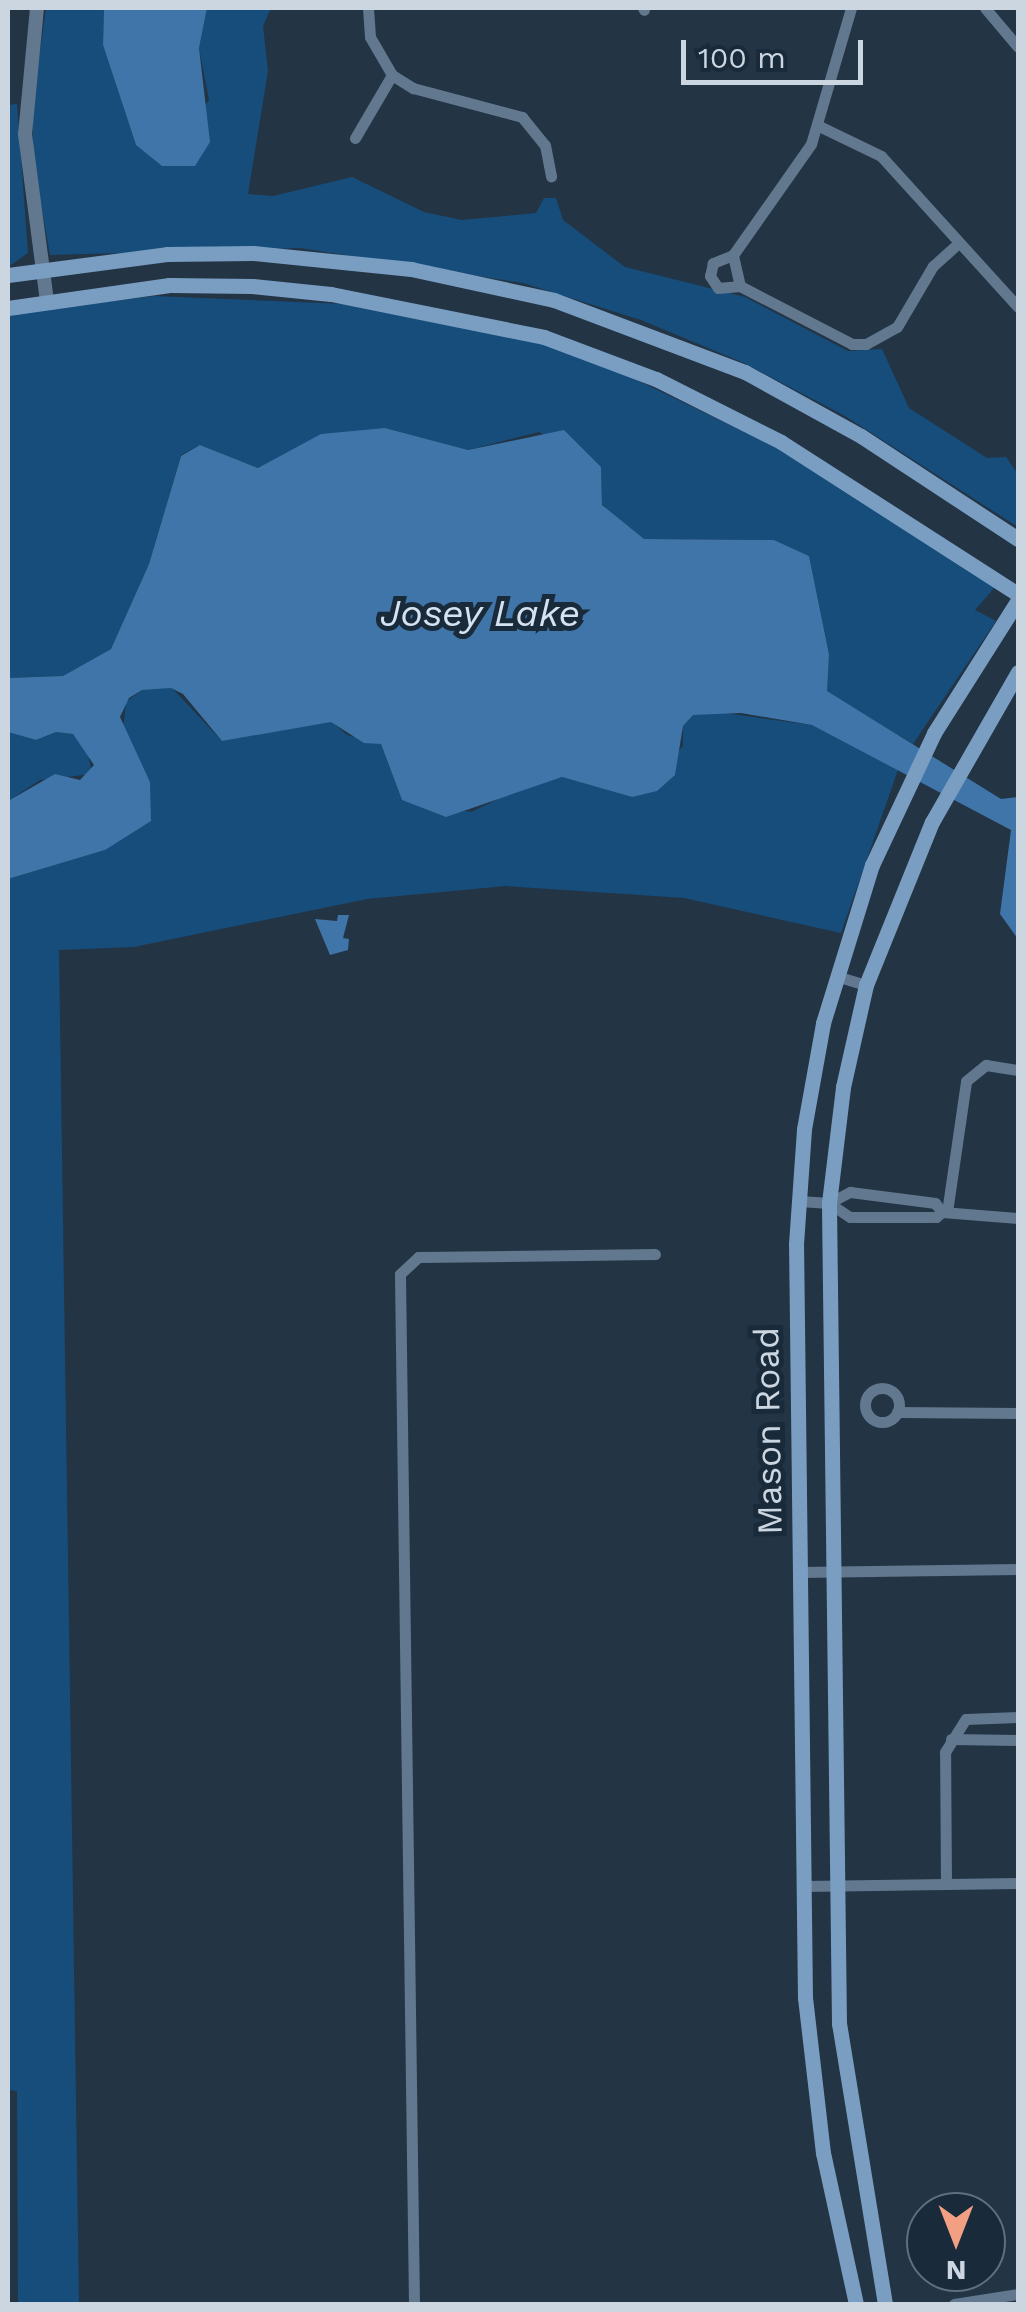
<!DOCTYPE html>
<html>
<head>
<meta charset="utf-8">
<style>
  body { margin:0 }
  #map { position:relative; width:1026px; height:2312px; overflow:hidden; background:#233445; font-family:"Work Sans",sans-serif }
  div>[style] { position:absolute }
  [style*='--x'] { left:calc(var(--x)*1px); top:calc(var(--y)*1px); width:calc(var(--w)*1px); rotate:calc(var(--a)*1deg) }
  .green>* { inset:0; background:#164d7b }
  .water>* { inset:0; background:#3f75a8 }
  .minor>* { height:11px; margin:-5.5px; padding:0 5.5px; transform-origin:5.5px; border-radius:5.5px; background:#61788e }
  .minor>.ring { margin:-5.5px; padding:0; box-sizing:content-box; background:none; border:11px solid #61788e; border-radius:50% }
  .tertiary>* { height:14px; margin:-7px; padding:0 7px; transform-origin:7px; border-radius:7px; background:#61788e }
  .secondary>* { height:15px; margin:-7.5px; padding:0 7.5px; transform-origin:7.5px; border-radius:7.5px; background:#7a9ec2 }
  span { translate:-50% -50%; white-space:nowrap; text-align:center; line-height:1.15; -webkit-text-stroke:10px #192a3a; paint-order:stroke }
  .street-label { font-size:35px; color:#cbd6e1 }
  .water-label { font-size:38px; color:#d4e2f1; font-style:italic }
  .frame { position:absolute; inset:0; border:10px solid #cbd6e1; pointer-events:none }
  .north { position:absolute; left:906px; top:2192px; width:100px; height:100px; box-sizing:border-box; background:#192a3a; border:2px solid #606f7d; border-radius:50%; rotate:180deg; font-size:28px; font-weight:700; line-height:40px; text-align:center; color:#cbd6e1 }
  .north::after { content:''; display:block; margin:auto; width:35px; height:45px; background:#f39f84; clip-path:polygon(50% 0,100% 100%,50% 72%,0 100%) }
  .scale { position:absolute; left:681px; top:40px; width:182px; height:45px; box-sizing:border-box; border:5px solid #cbd6e1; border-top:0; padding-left:12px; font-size:30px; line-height:35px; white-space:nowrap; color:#cbd6e1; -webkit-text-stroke:8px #192a3a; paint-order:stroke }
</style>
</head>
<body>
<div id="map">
  <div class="green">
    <i style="clip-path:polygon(46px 8px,104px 8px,103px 45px,136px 145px,163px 166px,209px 100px,199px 48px,207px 8px,271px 8px,263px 26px,268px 71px,248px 194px,273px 196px,352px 177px,424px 212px,462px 220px,536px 213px,544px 198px,556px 198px,563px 220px,625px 267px,745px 297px,848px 351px,882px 349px,909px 408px,987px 458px,1006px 457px,1018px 474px,1018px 527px,845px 416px,744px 363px,641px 320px,523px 283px,300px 248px,50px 255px,33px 158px,33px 103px)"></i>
    <i style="clip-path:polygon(17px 104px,28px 253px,8px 267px,8px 105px)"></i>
    <i style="clip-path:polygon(154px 296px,372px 305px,529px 339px,614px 369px,792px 455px,995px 587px,975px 610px,996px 621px,913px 744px,826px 691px,829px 653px,809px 556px,774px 540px,644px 539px,621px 526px,602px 504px,601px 467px,539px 432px,468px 450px,385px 428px,258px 468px,200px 445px,181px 455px,149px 564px,111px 649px,63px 676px,8px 678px,8px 314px)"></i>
    <i style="clip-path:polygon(171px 687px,222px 741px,331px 721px,347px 735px,381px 744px,402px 800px,471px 812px,530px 784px,562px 777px,632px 797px,683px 746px,683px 726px,692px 715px,717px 712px,812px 725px,899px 767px,841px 933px,684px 898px,506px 886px,367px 899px,134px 947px,59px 950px,79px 2304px,18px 2304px,17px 2091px,8px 2090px,8px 879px,105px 850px,150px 782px,123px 730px,126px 702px,142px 690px)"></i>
    <i style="clip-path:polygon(8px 732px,36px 740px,56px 732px,73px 734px,86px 744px,92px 774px,40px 780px,8px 801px)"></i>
  </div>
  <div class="water">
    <i style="clip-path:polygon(104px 8px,207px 8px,199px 48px,210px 142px,195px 166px,162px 166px,136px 145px,103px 45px)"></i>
    <i style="clip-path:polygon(385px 428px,468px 450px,564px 430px,601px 467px,602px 505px,644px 539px,774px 540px,809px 556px,829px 654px,827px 691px,1001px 799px,1018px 797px,1018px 939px,1000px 914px,1011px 830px,812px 725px,741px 713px,693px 715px,683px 726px,675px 775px,657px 791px,632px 797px,562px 777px,446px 817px,402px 800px,381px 744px,364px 743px,331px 722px,222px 741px,183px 694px,171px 688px,142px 690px,129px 698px,120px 717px,150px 782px,151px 821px,105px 850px,8px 879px,8px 801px,55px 774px,80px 780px,94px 765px,73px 734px,56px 732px,36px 740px,8px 732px,8px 678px,63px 676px,111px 649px,149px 564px,181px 456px,200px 445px,258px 468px,321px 434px)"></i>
    <i style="clip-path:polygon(338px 915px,349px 915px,343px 938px,349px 939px,348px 950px,330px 955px,315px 919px,337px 921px)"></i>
  </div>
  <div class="minor">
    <i style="--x:368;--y:8;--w:29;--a:86"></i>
    <i style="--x:370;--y:37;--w:44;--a:59.9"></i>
    <i style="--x:392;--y:75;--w:25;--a:32"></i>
    <i style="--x:413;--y:88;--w:113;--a:14.9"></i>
    <i style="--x:522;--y:117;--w:36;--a:51"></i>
    <i style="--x:545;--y:145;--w:32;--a:79"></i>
    <i style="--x:643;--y:8;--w:2;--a:63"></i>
    <i style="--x:985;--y:8;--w:51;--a:49.8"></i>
    <i style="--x:819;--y:126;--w:69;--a:25.8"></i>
    <i style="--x:881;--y:156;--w:204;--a:47.8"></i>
    <i style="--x:355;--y:138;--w:73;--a:-59.6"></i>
    <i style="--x:733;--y:255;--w:22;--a:158"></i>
    <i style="--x:713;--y:263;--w:13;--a:103"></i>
    <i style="--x:710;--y:276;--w:14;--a:56"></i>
    <i style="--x:718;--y:288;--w:22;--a:-5"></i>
    <i style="--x:740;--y:286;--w:32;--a:-103"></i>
    <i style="--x:733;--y:255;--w:136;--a:-54.9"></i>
    <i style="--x:811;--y:144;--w:142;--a:-73.6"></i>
    <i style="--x:740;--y:286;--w:126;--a:27.4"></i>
    <i style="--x:852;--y:344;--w:14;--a:0"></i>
    <i style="--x:866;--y:344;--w:35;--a:-29"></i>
    <i style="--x:897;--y:327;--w:71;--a:-59.5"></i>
    <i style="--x:933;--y:266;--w:31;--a:-42"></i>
    <i style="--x:836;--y:976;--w:31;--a:17"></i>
    <i style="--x:800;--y:1201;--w:29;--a:4"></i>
    <i style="--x:829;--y:1203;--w:25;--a:34"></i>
    <i style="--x:850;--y:1217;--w:86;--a:0"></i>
    <i style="--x:936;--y:1217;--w:8;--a:-40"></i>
    <i style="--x:942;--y:1212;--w:76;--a:4.5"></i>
    <i style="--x:829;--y:1203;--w:24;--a:-28"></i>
    <i style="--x:850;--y:1192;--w:86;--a:7.4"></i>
    <i style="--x:935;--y:1203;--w:11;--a:52"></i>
    <i style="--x:947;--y:1212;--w:132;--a:-81.7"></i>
    <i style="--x:966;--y:1081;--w:26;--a:-39"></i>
    <i style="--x:986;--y:1065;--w:32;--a:9"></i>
    <i class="ring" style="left:865px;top:1388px;width:23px;height:23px"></i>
    <i style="--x:897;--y:1412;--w:121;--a:0.5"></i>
    <i style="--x:800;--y:1572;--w:218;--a:-0.8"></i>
    <i style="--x:951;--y:1739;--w:67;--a:0.9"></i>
    <i style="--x:946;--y:1884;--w:132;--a:-90.4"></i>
    <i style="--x:945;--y:1752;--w:39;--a:-58"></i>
    <i style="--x:966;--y:1719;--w:52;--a:-2.2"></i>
    <i style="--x:804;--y:1886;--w:214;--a:-0.8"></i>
    <i style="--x:414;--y:2304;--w:1030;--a:-90.78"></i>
    <i style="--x:400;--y:1274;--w:25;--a:-43"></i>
    <i style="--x:418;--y:1257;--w:237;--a:-0.7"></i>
    <i style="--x:954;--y:2304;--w:65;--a:-8.9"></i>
  </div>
  <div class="tertiary">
    <i style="--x:37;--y:8;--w:127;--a:95.4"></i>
    <i style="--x:25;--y:134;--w:167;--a:82.5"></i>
  </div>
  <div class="secondary">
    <i style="--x:8;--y:275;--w:160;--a:-7.5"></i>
    <i style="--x:167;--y:254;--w:86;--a:-0.7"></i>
    <i style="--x:253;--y:253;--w:159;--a:5.8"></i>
    <i style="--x:411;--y:269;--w:146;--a:12.2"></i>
    <i style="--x:554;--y:300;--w:204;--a:20.7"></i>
    <i style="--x:745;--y:372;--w:132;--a:28.9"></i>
    <i style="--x:861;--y:436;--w:188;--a:33.3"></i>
    <i style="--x:8;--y:308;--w:163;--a:-8.1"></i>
    <i style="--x:169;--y:285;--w:83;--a:0.7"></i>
    <i style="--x:252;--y:286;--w:79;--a:5.8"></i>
    <i style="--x:331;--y:294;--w:217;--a:11.4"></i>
    <i style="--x:544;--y:337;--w:120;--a:20.6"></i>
    <i style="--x:656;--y:379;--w:140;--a:26.7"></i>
    <i style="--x:781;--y:442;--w:282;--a:32.7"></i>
    <i style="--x:856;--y:2304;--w:155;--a:-102.3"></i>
    <i style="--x:823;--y:2153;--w:156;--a:-96.6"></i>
    <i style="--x:805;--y:1998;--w:754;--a:-90.68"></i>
    <i style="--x:796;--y:1244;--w:115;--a:-86"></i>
    <i style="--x:804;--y:1129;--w:108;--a:-79.8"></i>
    <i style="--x:823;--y:1023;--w:165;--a:-72.8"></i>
    <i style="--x:872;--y:865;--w:146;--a:-64.8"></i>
    <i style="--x:934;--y:733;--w:157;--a:-57.7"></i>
    <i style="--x:885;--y:2304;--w:284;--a:-99.3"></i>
    <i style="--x:839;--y:2024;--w:821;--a:-90.7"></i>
    <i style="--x:829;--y:1203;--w:117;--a:-83.1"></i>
    <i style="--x:843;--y:1087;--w:105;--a:-77.3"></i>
    <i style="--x:866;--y:985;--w:176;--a:-68"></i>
    <i style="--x:932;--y:822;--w:173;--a:-60.2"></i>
  </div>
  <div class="street-label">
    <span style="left:768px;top:1431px;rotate:-91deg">Mason Road</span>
  </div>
  <div class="water-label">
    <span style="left:480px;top:614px">Josey Lake</span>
  </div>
  <div class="frame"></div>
  <div class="north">N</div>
  <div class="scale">100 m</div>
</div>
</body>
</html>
